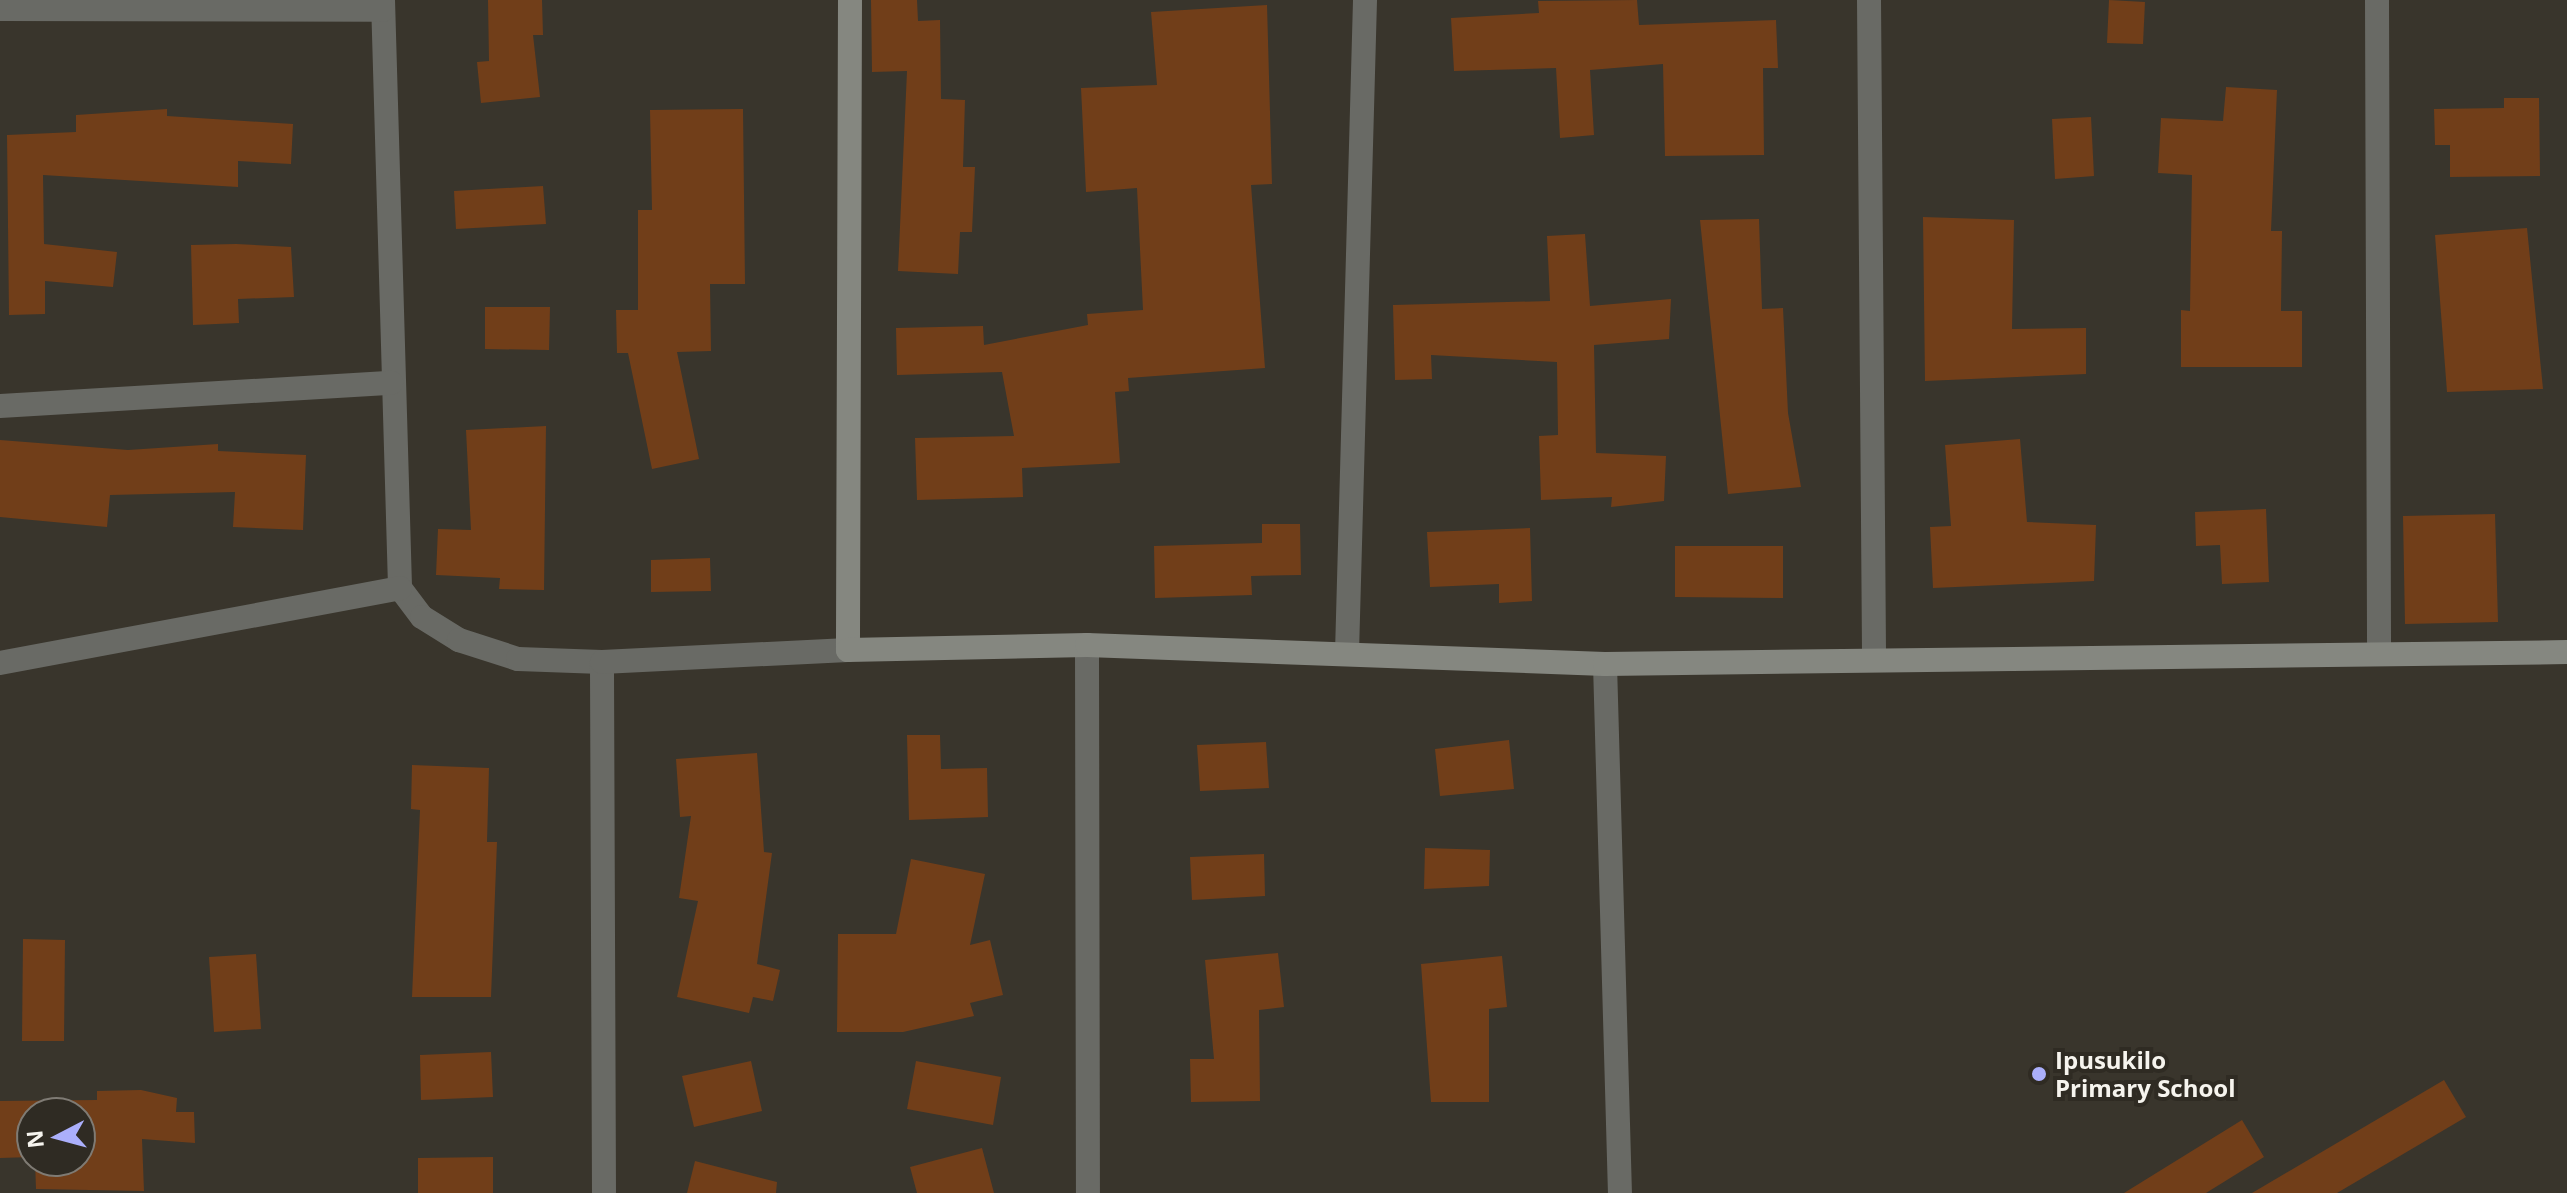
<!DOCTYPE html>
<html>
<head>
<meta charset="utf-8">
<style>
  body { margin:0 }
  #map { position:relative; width:2567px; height:1193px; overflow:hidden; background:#39352c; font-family:"Open Sans",sans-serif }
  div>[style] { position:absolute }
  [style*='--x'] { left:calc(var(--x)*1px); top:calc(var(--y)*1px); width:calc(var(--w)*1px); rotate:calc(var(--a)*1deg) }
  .building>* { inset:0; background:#713e19 }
  .street>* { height:24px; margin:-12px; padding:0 12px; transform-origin:12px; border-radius:12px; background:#696a65 }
  .secondary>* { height:24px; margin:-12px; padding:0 12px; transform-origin:12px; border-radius:12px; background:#858780 }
  .dots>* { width:22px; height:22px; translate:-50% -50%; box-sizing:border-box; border:4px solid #2f2b23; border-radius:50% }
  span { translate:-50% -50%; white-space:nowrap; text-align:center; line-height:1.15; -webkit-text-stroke:8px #2f2b23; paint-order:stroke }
  .poi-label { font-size:24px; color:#f6f4ee; font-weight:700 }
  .left { translate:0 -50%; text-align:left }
  .north { position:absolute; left:16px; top:1097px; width:80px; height:80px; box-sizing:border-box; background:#2f2b23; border:2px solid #7f7b74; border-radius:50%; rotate:264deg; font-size:22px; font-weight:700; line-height:32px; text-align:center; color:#f6f4ee }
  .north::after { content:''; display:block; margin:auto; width:28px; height:36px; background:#abaffb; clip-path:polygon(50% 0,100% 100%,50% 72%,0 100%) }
</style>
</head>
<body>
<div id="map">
  <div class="building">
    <i style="clip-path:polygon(488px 0,542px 0,543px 35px,533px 35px,540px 97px,481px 103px,477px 62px,489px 61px)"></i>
    <i style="clip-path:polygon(871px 0,917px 0,918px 21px,940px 20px,941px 99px,965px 100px,963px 167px,975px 167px,972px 232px,960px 232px,958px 274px,898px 271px,907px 71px,872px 72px)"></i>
    <i style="clip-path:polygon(1637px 0,1639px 25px,1776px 20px,1778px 68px,1763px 68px,1764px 155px,1665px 156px,1663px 64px,1590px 70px,1594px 135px,1560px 138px,1556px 68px,1454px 71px,1451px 18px,1539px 13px,1538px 1px)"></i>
    <i style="clip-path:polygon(2109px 0,2145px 2px,2143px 44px,2107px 43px)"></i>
    <i style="clip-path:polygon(1267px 5px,1272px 184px,1251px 185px,1265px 368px,1128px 378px,1129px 391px,1115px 392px,1120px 463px,1022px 468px,1023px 497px,917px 500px,915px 438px,1014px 436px,1002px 372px,897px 375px,896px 328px,983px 326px,984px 345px,1088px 325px,1087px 314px,1143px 310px,1137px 188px,1086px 192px,1081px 88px,1157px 85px,1151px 12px)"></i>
    <i style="clip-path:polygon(2226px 87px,2277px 90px,2271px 231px,2282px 231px,2281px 311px,2302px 311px,2302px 367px,2181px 367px,2181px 310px,2190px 311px,2192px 175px,2158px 173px,2161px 118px,2223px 121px)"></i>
    <i style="clip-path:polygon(2504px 98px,2539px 98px,2540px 176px,2450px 177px,2450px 145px,2435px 145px,2434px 109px,2504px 108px)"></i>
    <i style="clip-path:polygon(167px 109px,167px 116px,293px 124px,291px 164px,238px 161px,238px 187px,43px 175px,44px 244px,117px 252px,113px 287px,45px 281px,45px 314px,9px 315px,7px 135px,76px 132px,76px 115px)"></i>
    <i style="clip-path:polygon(743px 109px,745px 284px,710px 284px,711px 351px,677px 352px,699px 459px,652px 469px,628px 353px,617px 353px,616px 310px,638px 310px,638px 210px,652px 210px,650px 110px)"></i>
    <i style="clip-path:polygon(2091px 117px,2094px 176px,2055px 179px,2052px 119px)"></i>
    <i style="clip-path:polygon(543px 186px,546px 224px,456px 229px,454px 191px)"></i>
    <i style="clip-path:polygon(1923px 217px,2014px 220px,2012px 329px,2086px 328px,2086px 374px,1925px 381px)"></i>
    <i style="clip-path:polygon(1759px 219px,1762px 309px,1783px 308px,1788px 413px,1801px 487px,1728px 494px,1700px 220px)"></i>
    <i style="clip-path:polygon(2527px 228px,2543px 389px,2447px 392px,2435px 235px)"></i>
    <i style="clip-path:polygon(1585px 234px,1590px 306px,1671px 299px,1669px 339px,1594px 345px,1596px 453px,1666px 456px,1664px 501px,1611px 507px,1612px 497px,1541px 500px,1539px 436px,1558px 435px,1557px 362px,1431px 355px,1432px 379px,1395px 380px,1393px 305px,1550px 301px,1547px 236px)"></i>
    <i style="clip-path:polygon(236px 244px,291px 247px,294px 297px,238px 299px,239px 323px,193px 325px,191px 245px)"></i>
    <i style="clip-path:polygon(485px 307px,550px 307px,549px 350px,485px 349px)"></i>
    <i style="clip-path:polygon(546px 426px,544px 590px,499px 589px,500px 578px,436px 575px,438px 529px,471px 530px,466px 430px)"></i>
    <i style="clip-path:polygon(2020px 439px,2027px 522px,2096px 525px,2094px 581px,1933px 588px,1930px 527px,1951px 526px,1945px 445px)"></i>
    <i style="clip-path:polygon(0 440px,128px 450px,218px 444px,218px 451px,306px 455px,303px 530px,233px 527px,235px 492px,110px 495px,107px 527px,0 517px)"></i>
    <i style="clip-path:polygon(2266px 509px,2269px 582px,2222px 584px,2220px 545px,2196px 546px,2195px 512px)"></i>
    <i style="clip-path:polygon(2495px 514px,2498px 622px,2405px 624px,2403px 516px)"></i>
    <i style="clip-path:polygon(1262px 524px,1300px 524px,1301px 575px,1251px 576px,1252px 595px,1155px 598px,1154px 546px,1262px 543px)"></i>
    <i style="clip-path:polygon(1530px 528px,1532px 601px,1499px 603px,1499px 584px,1430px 587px,1427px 532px)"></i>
    <i style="clip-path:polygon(1675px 546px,1783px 546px,1783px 598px,1675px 597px)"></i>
    <i style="clip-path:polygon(710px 558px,711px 591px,651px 592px,651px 560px)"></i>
    <i style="clip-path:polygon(907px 735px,940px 735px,941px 769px,987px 768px,988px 817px,909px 820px)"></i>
    <i style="clip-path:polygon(1509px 740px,1514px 789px,1440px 796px,1435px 749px)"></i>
    <i style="clip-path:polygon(1266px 742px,1269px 788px,1200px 791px,1197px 745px)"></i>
    <i style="clip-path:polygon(757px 753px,764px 852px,772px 853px,757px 964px,780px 970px,773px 1001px,753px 997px,749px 1013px,677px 997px,698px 901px,679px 898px,691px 816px,680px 817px,676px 759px)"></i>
    <i style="clip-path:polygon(412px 765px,489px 768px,487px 842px,497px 842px,491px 997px,412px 997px,420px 810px,411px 809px)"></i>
    <i style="clip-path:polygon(1425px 848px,1490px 850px,1489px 886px,1424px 889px)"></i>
    <i style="clip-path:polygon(1264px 854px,1265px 896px,1192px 900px,1190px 857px)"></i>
    <i style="clip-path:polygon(911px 859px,985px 874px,970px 945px,990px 940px,1003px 995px,970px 1003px,974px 1016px,903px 1032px,837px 1032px,838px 934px,896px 934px)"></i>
    <i style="clip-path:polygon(23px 939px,65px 940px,64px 1041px,22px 1041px)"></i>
    <i style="clip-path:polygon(1278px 953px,1284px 1007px,1259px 1010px,1260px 1101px,1191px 1102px,1190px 1059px,1214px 1059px,1205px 960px)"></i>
    <i style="clip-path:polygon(256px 954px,261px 1029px,214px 1032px,209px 957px)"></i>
    <i style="clip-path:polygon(1502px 956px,1507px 1007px,1489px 1009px,1489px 1102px,1431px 1102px,1421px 964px)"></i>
    <i style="clip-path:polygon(491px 1052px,493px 1097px,421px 1100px,420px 1055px)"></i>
    <i style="clip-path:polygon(751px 1061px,762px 1111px,694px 1127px,682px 1076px)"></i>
    <i style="clip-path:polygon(916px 1061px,1001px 1077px,993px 1125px,907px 1109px)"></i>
    <i style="clip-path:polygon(2444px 1080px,2466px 1117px,2337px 1193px,2252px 1193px)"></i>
    <i style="clip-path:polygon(141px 1090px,177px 1098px,176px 1112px,194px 1112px,195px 1143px,142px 1139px,144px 1191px,36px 1189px,35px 1161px,80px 1161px,80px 1113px,32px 1113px,32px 1157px,0 1158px,0 1101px,97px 1100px,97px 1091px)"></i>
    <i style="clip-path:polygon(2242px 1120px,2264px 1157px,2206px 1193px,2124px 1193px)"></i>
    <i style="clip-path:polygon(982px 1148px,994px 1193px,917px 1193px,910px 1167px)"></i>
    <i style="clip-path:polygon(493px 1157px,493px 1193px,418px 1193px,418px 1158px)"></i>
    <i style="clip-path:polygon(695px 1161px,777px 1182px,776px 1193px,687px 1193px)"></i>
  </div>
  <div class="street">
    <i style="--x:383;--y:0;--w:588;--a:88.34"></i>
    <i style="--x:400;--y:588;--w:36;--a:53"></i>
    <i style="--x:422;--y:617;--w:44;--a:31.9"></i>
    <i style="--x:459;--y:640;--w:62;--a:17.9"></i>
    <i style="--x:518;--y:659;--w:84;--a:2"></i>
    <i style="--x:1869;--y:0;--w:658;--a:89.56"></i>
    <i style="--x:2377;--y:0;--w:652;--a:89.82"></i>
    <i style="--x:0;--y:9;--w:383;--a:0.1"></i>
    <i style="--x:0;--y:406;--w:392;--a:-3.4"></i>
    <i style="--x:1087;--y:645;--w:548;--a:89.9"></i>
    <i style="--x:1347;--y:653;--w:653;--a:-88.42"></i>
    <i style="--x:0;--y:663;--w:407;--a:-10.6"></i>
    <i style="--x:1605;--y:664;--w:529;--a:88.38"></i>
    <i style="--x:604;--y:1193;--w:531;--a:-90.22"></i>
    <i style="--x:602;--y:662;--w:246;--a:-2.8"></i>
  </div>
  <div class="secondary">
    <i style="--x:850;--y:0;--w:650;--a:90.18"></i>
    <i style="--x:848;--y:650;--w:239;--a:-1.2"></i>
    <i style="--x:1087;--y:645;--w:518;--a:2.1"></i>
    <i style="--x:1605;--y:664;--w:962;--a:-0.71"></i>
  </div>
  <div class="dots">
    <i style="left:2039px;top:1074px;background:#abaffb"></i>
  </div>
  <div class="poi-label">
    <span class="left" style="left:2055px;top:1074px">Ipusukilo<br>Primary School</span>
  </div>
  <div class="north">N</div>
</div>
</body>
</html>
